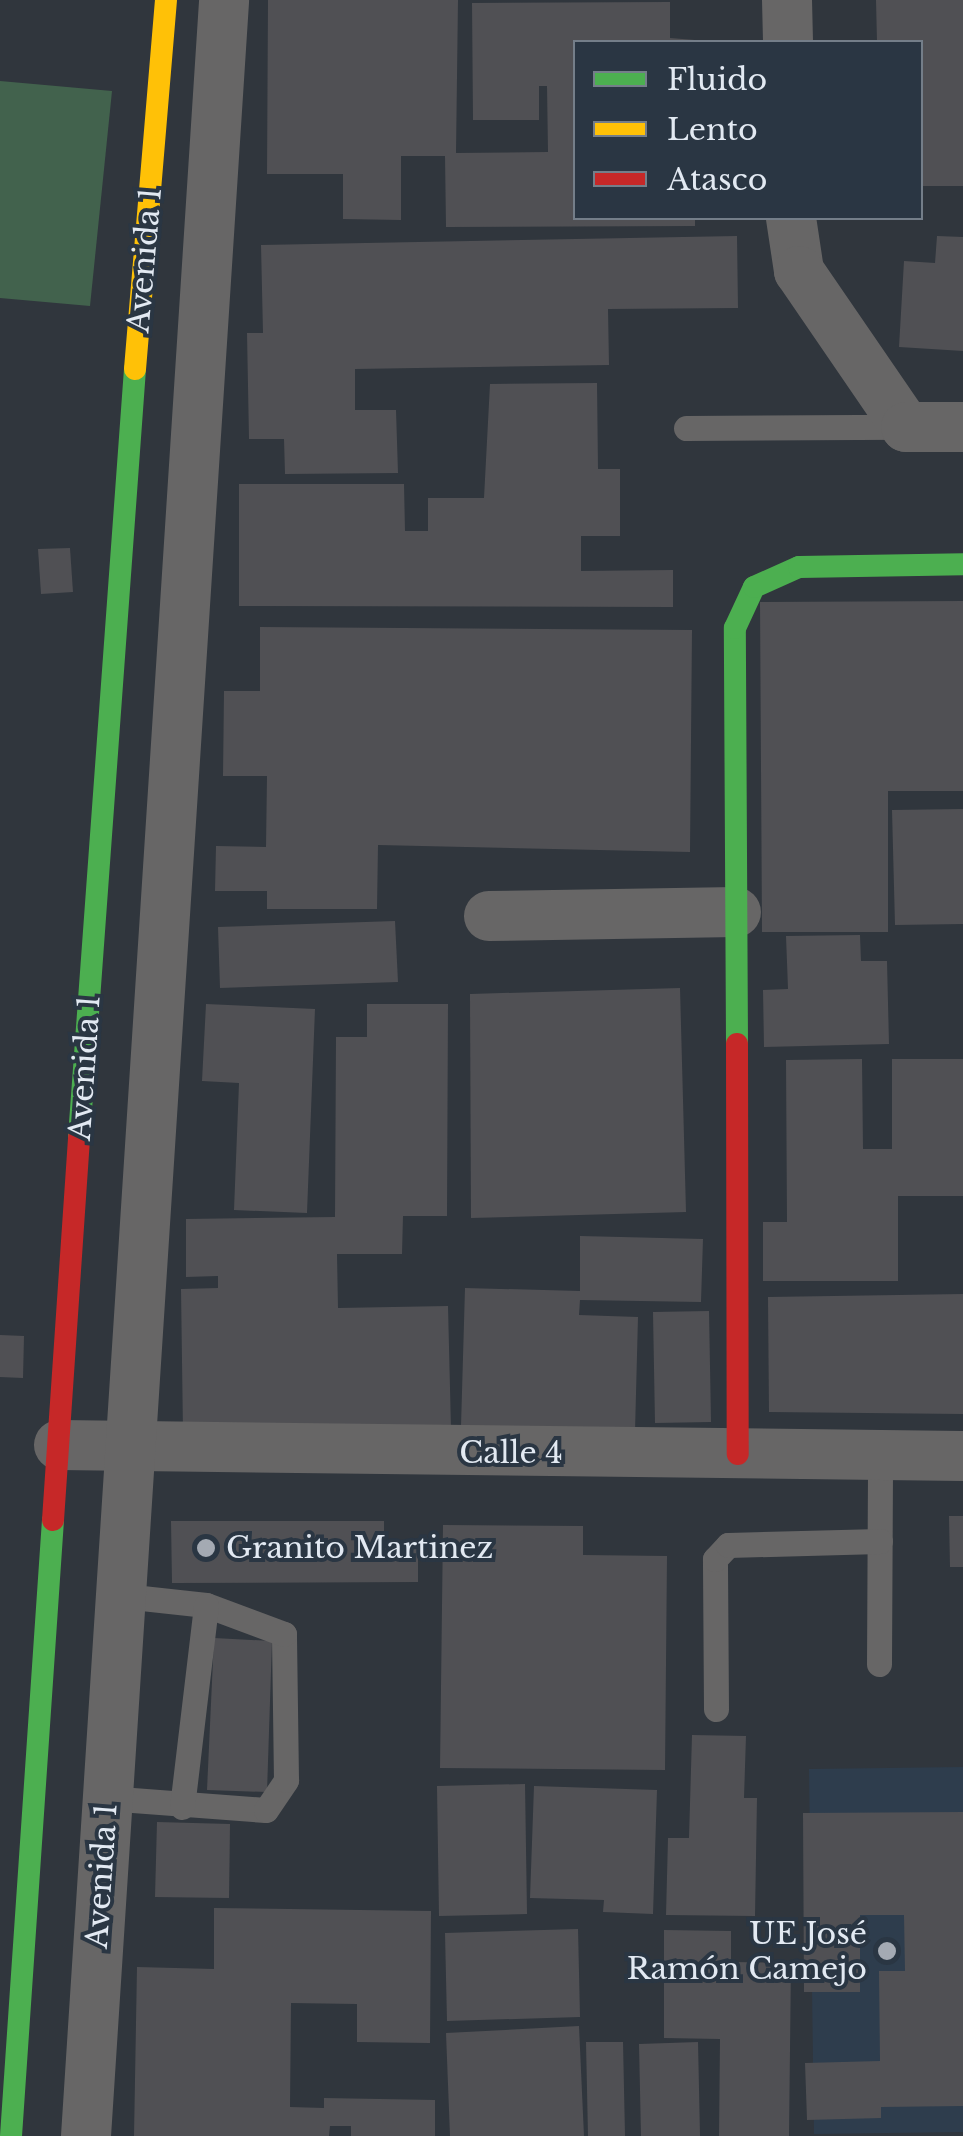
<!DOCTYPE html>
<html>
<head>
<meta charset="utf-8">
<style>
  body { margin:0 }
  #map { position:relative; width:963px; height:2136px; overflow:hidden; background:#30363d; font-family:"Libre Baskerville",serif }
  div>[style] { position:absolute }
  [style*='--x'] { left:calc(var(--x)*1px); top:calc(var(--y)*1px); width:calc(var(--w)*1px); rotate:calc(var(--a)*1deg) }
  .built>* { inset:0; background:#2e3d4d }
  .green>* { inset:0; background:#42624d }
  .building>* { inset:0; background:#505054 }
  .lane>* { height:25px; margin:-12.5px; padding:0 12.5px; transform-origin:12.5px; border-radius:12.5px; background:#676666 }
  .street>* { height:50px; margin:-25px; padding:0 25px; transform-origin:25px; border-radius:25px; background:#676666 }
  .fast>* { height:22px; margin:-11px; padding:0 11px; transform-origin:11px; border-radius:11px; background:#4caf50 }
  .slow>* { height:22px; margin:-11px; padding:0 11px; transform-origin:11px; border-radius:11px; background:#ffc107 }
  .jam>* { height:22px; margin:-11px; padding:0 11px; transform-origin:11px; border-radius:11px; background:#c62828 }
  .dots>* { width:28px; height:28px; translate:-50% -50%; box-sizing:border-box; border:5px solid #2a3643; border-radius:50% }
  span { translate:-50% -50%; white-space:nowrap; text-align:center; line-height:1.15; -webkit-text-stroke:8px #2a3643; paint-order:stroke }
  .street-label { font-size:30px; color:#e2e9f2 }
  .poi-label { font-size:30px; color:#e2e9f2 }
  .left { translate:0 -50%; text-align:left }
  .right { translate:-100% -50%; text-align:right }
  .legend { position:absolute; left:573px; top:40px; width:350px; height:180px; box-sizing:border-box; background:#2a3643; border:2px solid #747e89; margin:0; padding:12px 18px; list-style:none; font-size:30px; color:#e2e9f2 }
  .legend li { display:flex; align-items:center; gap:20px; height:50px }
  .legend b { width:50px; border:2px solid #747e89 }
</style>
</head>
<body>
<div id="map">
  <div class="built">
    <i style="clip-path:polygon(963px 1767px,963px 2132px,814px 2134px,809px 1769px)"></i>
  </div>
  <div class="green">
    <i style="clip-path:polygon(0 81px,112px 91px,90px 306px,0 298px)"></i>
  </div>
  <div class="building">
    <i style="clip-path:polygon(268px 0,458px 0,456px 153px,548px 152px,547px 86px,539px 86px,539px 120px,473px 120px,472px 3px,670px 2px,670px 38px,720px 42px,576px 42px,576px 218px,695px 218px,695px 226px,446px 227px,445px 156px,401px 156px,401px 220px,343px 219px,343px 174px,267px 174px)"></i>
    <i style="clip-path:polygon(876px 0,963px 0,963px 186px,920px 186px,920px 42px,877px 42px)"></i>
    <i style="clip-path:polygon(737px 236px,738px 308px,608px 309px,609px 365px,355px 369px,355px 410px,396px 410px,398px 473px,285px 474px,284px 439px,249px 439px,247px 333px,263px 333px,261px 245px)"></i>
    <i style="clip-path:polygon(937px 236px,963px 237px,963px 351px,899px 347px,904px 261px,935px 263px)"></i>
    <i style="clip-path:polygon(597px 383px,598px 469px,620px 469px,620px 536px,581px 536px,581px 571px,673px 570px,673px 607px,239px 606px,239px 484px,404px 484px,405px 531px,428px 531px,428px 498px,484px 498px,490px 384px)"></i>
    <i style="clip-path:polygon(70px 548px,73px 592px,41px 594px,38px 549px)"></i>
    <i style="clip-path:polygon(963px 601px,963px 791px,888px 791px,888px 932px,762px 932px,760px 602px)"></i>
    <i style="clip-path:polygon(260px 627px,692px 630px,690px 852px,378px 845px,377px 909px,267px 909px,267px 891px,215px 891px,216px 846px,266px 847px,267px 776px,223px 776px,224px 691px,260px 691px)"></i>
    <i style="clip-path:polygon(963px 809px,963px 924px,895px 925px,892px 810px)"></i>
    <i style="clip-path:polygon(395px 921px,398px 982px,220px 988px,218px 927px)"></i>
    <i style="clip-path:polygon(860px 935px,861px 961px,887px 961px,889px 1044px,764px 1047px,763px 990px,788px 989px,786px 936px)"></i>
    <i style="clip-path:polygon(680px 988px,686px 1212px,471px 1218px,470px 994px)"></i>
    <i style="clip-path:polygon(206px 1004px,315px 1009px,307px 1213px,234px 1210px,239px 1083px,202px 1081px)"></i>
    <i style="clip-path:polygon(367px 1004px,448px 1004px,447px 1216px,403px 1216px,402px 1254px,337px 1254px,338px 1308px,448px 1306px,451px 1429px,183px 1433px,181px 1289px,218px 1288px,218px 1276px,186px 1277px,186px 1219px,335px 1217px,336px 1037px,367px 1037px)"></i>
    <i style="clip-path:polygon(862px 1059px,863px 1149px,892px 1149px,892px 1059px,963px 1059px,963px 1196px,898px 1196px,898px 1281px,763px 1281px,763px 1222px,787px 1222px,786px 1060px)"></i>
    <i style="clip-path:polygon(580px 1236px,703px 1239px,701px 1302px,580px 1300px,579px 1315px,638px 1317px,635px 1432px,461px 1426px,465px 1288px,580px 1291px)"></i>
    <i style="clip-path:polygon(963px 1294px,963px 1414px,769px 1412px,768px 1297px)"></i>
    <i style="clip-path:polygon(709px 1311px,711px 1422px,655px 1423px,653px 1312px)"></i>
    <i style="clip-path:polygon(0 1335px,24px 1336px,23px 1378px,0 1377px)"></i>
    <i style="clip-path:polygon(949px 1516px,963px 1516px,963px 1567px,950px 1567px)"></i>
    <i style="clip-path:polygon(171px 1521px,384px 1521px,384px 1542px,418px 1542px,418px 1582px,172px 1583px)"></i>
    <i style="clip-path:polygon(443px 1525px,583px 1526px,583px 1555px,667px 1556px,665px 1770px,440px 1768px)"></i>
    <i style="clip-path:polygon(214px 1638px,272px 1641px,267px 1792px,207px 1790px)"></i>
    <i style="clip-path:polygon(692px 1735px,746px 1736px,744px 1798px,757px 1798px,755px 1916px,666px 1915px,668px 1838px,689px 1838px)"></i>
    <i style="clip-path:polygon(525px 1784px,527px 1914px,439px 1916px,437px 1786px)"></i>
    <i style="clip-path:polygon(534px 1786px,657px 1790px,653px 1914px,603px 1912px,604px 1900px,530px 1898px)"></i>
    <i style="clip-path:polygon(963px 1812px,963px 2106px,881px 2107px,881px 2118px,807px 2120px,805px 2063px,880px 2061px,879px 1971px,905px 1971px,904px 1915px,860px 1915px,860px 1992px,804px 1992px,803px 1813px)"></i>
    <i style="clip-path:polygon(157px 1822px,230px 1824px,229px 1898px,155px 1897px)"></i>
    <i style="clip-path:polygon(214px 1908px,431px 1911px,430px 2043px,357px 2042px,357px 2004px,291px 2003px,290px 2107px,324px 2108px,324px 2098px,435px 2100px,435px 2136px,351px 2136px,351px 2126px,330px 2126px,329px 2136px,134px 2136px,137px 1967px,214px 1969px)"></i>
    <i style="clip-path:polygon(578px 1929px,580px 2017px,447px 2021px,445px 1933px)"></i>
    <i style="clip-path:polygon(664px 1930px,731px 1931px,731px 1962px,791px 1963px,789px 2136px,719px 2136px,720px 2039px,664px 2038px)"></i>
    <i style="clip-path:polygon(579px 2026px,584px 2136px,450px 2136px,446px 2033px)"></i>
    <i style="clip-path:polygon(586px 2042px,623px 2042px,625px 2136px,588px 2136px)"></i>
    <i style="clip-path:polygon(698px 2042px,700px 2136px,641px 2136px,639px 2044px)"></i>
  </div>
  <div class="lane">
    <i style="--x:686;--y:428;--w:220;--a:-0.3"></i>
    <i style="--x:879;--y:1664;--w:208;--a:-89.7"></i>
    <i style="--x:716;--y:1709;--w:150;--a:-90.4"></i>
    <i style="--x:715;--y:1559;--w:19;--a:-47"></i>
    <i style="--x:728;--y:1545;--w:152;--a:-1.5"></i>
    <i style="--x:106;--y:1798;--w:160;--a:4.3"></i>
    <i style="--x:266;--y:1810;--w:36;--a:-56"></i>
    <i style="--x:286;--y:1780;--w:146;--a:-90.8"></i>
    <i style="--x:284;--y:1634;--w:83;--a:-159.6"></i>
    <i style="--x:206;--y:1605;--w:83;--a:-173.8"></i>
    <i style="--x:182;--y:1807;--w:203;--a:-83.2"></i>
  </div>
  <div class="street">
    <i style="--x:787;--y:0;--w:42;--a:88.6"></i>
    <i style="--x:791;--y:218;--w:54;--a:81.4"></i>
    <i style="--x:799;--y:271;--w:189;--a:55.6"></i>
    <i style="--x:906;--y:427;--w:57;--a:0"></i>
    <i style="--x:489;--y:916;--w:247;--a:-0.9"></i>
    <i style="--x:59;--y:1445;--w:904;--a:0.7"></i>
    <i style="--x:86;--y:2136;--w:2140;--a:-86.3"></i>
  </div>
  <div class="fast">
    <i style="--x:737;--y:1044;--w:416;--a:-90.3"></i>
    <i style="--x:735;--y:628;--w:45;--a:-65.1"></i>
    <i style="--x:754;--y:587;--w:49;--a:-24"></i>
    <i style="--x:799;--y:567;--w:164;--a:-1"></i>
    <i style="--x:79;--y:1137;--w:770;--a:-85.83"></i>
    <i style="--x:11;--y:2136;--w:617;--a:-86.1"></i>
  </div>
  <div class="slow">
    <i style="--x:135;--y:369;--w:370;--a:-85.2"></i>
  </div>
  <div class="jam">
    <i style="--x:737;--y:1044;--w:410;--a:89.9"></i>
    <i style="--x:53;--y:1520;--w:384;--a:-86.1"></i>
  </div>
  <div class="dots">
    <i style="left:206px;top:1548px;background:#a4aab3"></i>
    <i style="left:887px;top:1951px;background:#a4aab3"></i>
  </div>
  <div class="street-label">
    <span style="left:145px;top:260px;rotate:-85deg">Avenida 1</span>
    <span style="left:85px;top:1068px;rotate:-86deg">Avenida 1</span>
    <span style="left:511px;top:1453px">Calle 4</span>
    <span style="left:102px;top:1876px;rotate:-86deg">Avenida 1</span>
  </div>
  <div class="poi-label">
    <span class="left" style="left:226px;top:1548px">Granito Martinez</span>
    <span class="right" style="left:867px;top:1951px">UE José<br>Ramón Camejo</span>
  </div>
  <ul class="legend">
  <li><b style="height:12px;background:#4caf50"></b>Fluido</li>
  <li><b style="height:12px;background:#ffc107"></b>Lento</li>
  <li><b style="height:12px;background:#c62828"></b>Atasco</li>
  </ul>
</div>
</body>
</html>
